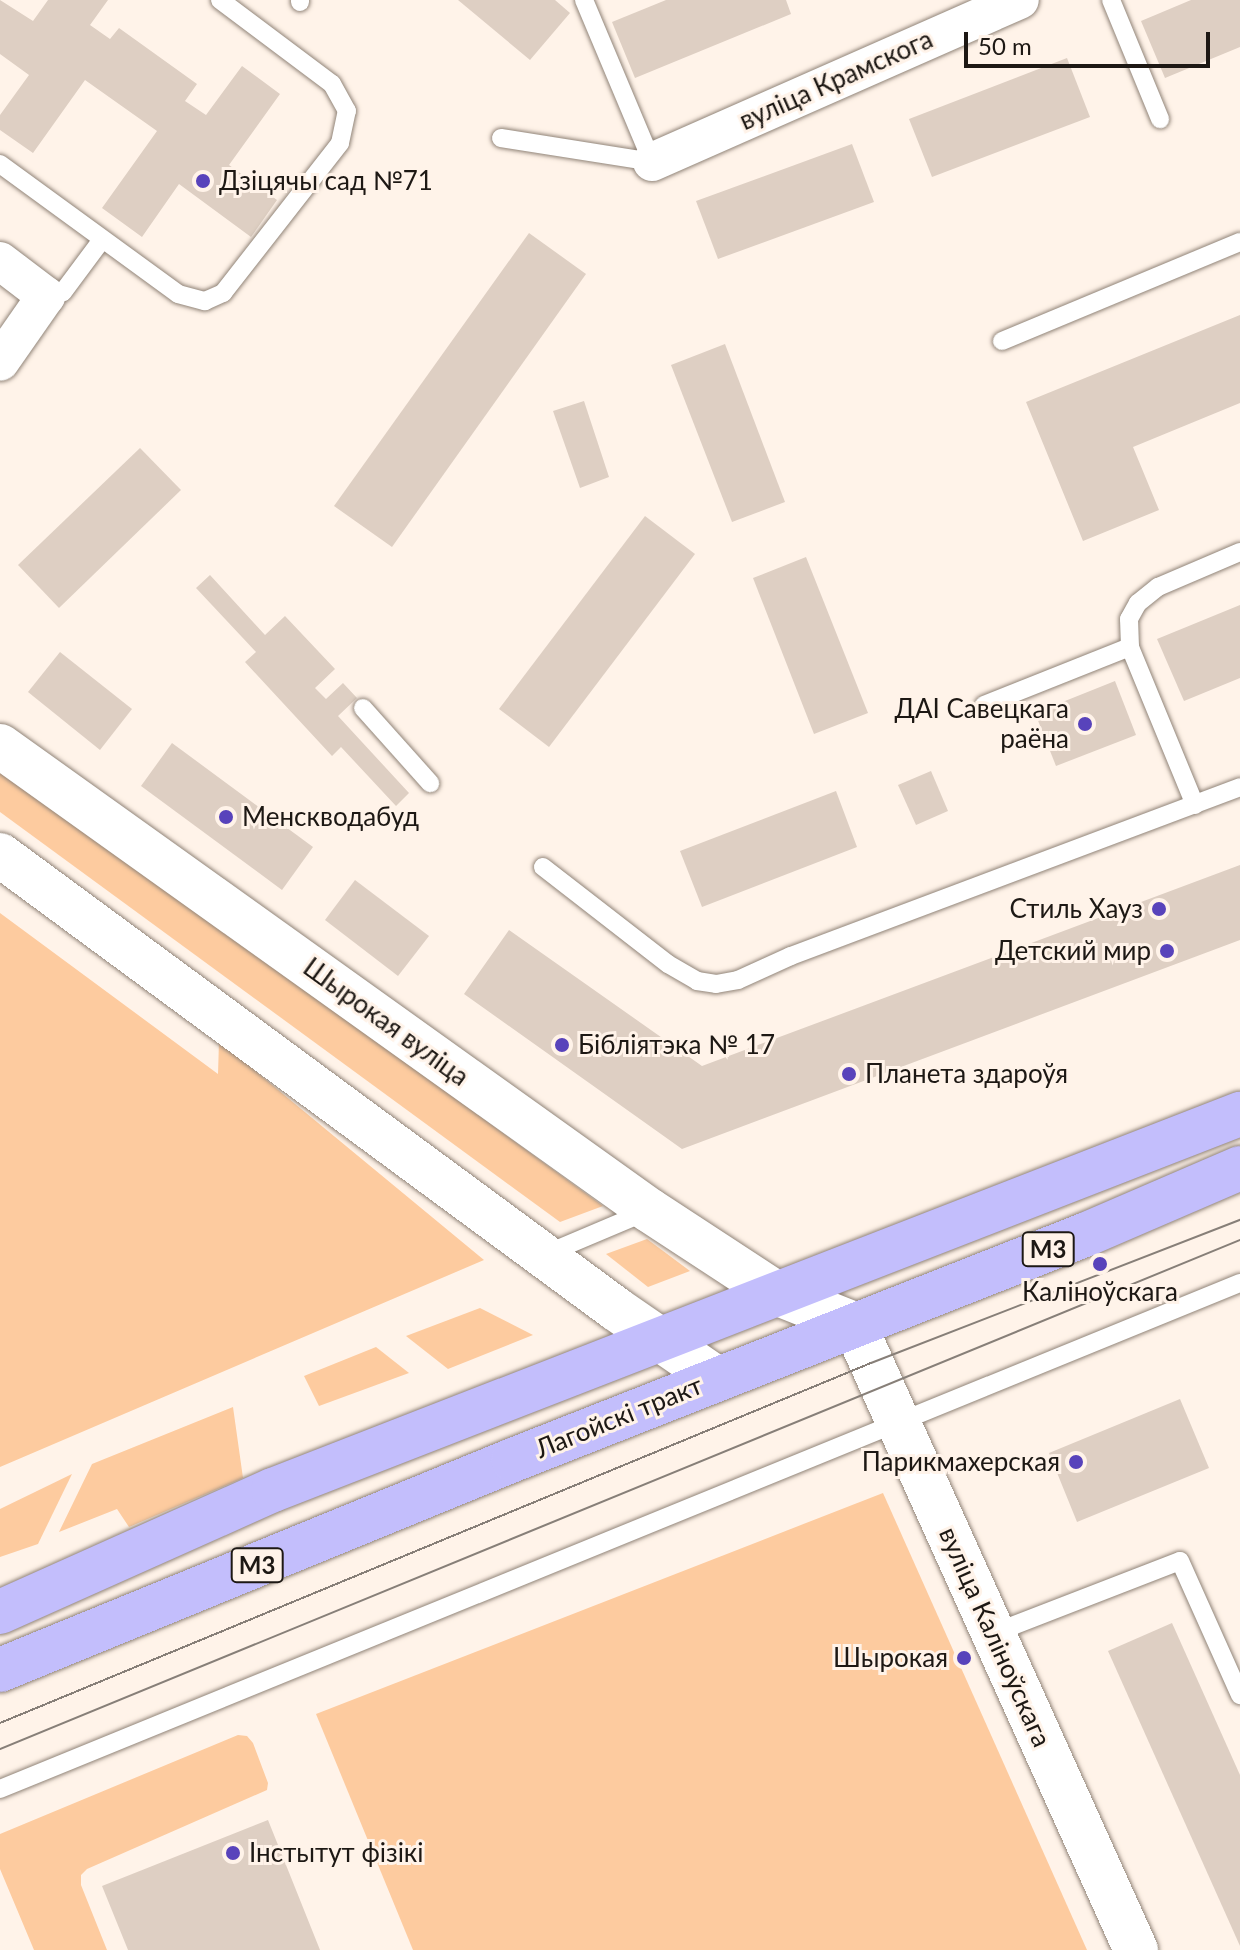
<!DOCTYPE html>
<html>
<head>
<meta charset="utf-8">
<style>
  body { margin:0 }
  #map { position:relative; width:1240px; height:1950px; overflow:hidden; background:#fff3e9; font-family:Lato,sans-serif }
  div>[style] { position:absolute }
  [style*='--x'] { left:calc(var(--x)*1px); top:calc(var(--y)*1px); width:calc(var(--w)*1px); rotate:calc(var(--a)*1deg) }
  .green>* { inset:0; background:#fdcb9f }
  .building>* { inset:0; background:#decfc3 }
  .roads { filter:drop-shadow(0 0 2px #918478) drop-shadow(0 0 2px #918478) }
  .service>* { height:18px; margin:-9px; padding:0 9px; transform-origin:9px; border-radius:9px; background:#fff }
  .minor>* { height:38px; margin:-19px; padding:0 19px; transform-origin:19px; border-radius:19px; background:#fff }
  .secondary>* { height:44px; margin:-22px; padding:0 22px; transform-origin:22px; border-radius:22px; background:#fff }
  .primary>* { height:44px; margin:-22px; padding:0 22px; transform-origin:22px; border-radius:22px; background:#c3befc }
  .tram>* { height:2px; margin:-1px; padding:0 1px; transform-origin:1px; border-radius:1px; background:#877f78 }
  .dots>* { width:22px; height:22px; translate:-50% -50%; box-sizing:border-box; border:4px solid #fff3e9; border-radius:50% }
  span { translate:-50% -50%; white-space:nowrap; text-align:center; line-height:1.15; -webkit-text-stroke:6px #fff3e9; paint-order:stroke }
  .shield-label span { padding:2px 6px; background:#fff3e9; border:2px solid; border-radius:6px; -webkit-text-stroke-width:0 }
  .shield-label { font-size:24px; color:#1d1814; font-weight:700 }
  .street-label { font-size:26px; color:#1d1814 }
  .poi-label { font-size:26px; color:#1d1814 }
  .left { translate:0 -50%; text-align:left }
  .right { translate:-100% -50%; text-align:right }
  .scale { position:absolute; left:964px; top:32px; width:246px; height:36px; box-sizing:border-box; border:4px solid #1d1814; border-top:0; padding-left:10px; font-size:24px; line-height:28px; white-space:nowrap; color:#1d1814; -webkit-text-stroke:6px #fff3e9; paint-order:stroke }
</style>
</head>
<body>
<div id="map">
  <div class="green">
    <i style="clip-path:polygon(0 766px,603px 1206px,560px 1222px,0 812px)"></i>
    <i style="clip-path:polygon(0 913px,218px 1074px,219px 1041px,484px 1260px,0 1467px)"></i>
    <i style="clip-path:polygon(647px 1239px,690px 1271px,648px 1287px,606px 1254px)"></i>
    <i style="clip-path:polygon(480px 1308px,533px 1335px,448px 1369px,406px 1336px)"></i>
    <i style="clip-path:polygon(376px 1347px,409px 1373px,319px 1406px,304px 1376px)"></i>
    <i style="clip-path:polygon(233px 1407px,243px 1478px,129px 1527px,117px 1509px,59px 1532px,92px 1464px)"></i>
    <i style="clip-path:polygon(72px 1474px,38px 1544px,0 1557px,0 1509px)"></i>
    <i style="clip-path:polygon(883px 1493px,1087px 1950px,413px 1950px,316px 1714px)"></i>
    <i style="clip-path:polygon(238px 1735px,247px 1736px,253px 1743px,268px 1783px,267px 1790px,87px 1869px,81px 1875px,81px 1885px,107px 1950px,34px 1950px,0 1869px,0 1834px)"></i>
  </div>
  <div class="building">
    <i style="clip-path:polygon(0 0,33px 21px,48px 0,108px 0,90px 25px,110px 39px,119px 28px,197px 84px,185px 101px,206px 115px,242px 66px,280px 94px,229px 165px,277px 200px,251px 237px,179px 184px,142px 237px,102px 208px,157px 131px,85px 80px,33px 153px,0 130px,0 115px,29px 75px,0 54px)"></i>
    <i style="clip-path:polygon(458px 0,555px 0,570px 13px,530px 60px)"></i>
    <i style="clip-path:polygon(666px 0,786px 0,791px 14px,635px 78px,612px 22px)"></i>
    <i style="clip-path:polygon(1191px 0,1240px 0,1240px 47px,1165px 78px,1141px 21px)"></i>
    <i style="clip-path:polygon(1067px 58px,1090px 117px,932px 177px,909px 119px)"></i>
    <i style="clip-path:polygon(852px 144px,874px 202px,718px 259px,696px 201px)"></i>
    <i style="clip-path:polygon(529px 233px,586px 274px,392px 547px,334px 506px)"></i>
    <i style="clip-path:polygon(1240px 315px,1240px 403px,1133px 447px,1159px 510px,1083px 541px,1026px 402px)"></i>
    <i style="clip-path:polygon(725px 344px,785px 502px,732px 522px,671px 365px)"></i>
    <i style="clip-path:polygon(584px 401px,609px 477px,580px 488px,553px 411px)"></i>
    <i style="clip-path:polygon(140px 448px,181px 490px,59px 608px,18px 565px)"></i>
    <i style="clip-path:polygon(645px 516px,695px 554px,549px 747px,499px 709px)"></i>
    <i style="clip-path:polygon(806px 557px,868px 713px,814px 734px,753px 578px)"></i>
    <i style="clip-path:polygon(210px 575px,265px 635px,285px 616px,335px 669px,315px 688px,326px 699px,343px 683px,357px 698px,338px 716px,409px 793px,396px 806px,341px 747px,332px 756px,245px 662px,256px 652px,196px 588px)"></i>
    <i style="clip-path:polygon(1240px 605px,1240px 678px,1184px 701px,1157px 639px)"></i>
    <i style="clip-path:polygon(60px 652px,132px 709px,100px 750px,28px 692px)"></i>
    <i style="clip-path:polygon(1115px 681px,1136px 735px,1056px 766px,1035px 713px)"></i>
    <i style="clip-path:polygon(172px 743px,313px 847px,282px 890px,141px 786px)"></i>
    <i style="clip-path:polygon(931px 771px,948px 811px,916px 825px,898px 785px)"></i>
    <i style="clip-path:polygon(836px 791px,857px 847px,702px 907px,680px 851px)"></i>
    <i style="clip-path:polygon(1240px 865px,1240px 940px,682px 1149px,464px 994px,509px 930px,702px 1066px)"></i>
    <i style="clip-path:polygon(355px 880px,429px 936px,398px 976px,325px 920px)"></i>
    <i style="clip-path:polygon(1180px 1399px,1209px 1468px,1077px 1522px,1049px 1453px)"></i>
    <i style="clip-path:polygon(1172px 1623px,1240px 1775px,1240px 1946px,1108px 1651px)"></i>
    <i style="clip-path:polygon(268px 1820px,320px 1950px,128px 1950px,102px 1886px)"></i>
  </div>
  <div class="roads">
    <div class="service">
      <i style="--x:584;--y:0;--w:176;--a:67.2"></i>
      <i style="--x:1111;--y:0;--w:129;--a:67.6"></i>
      <i style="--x:300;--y:2;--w:2;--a:-90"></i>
      <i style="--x:501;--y:138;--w:153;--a:9"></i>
      <i style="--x:0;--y:164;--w:220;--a:36.1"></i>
      <i style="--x:178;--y:294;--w:28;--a:15"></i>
      <i style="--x:205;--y:301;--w:20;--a:-24"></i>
      <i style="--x:223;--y:293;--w:190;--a:-52"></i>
      <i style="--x:340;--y:143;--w:33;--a:-78"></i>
      <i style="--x:347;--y:111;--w:31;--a:-119"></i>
      <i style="--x:332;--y:84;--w:140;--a:-143.1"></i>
      <i style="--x:46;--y:296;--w:17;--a:-13"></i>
      <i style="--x:63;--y:292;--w:64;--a:-53.3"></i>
      <i style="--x:1002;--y:341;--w:258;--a:-22.6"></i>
      <i style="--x:984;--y:705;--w:157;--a:-21.7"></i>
      <i style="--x:363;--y:708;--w:101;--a:48.2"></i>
      <i style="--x:1195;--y:805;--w:171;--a:-112.4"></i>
      <i style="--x:1130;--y:647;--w:28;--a:-92"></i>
      <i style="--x:1129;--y:619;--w:18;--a:-61"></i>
      <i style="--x:1138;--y:603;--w:26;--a:-39"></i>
      <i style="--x:1158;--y:587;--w:89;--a:-23.1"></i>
      <i style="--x:543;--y:867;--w:158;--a:37.8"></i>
      <i style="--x:668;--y:964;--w:34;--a:30"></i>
      <i style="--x:697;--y:981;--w:19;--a:9"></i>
      <i style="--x:716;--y:984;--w:22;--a:-10"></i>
      <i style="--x:738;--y:980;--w:58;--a:-24.4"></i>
      <i style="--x:791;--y:956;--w:480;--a:-20.6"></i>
      <i style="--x:546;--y:1254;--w:111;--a:-22.9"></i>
      <i style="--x:994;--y:1633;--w:199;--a:-21.2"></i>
      <i style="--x:1180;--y:1561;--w:147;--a:65.9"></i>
      <i style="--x:0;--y:1789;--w:1339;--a:-22.2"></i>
    </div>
    <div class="minor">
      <i style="--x:652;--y:162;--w:402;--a:-23.8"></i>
      <i style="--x:0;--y:261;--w:58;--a:37.3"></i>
      <i style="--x:46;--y:296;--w:80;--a:124.9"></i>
    </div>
    <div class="secondary">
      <i style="--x:0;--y:746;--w:798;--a:35.56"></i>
      <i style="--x:649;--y:1210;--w:152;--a:33.2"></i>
      <i style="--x:776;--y:1293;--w:84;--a:21.7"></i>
      <i style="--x:854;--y:1324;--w:687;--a:65.75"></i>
      <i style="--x:0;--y:855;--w:765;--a:36.39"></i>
      <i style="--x:616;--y:1309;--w:121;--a:34.6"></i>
    </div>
    <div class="primary">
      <i style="--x:0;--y:1612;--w:299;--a:-24.1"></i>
      <i style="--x:273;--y:1490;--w:1038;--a:-21.25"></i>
      <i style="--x:0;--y:1670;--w:554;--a:-22.26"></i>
      <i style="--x:513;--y:1460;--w:617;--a:-21.49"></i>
      <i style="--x:1087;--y:1234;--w:167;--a:-23.3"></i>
    </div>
  </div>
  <div class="tram">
    <i style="--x:0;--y:1723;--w:942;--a:-22.46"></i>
    <i style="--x:871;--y:1363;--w:396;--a:-21.2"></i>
    <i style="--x:0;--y:1749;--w:1340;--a:-22.32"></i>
  </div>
  <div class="dots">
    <i style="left:203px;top:181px;background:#5843bb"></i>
    <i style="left:1085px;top:724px;background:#5843bb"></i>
    <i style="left:226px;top:817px;background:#5843bb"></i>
    <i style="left:1159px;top:909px;background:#5843bb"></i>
    <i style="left:1167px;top:951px;background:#5843bb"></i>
    <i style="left:562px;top:1045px;background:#5843bb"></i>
    <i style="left:849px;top:1074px;background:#5843bb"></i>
    <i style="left:1100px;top:1264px;background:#5843bb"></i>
    <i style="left:1076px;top:1462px;background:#5843bb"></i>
    <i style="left:964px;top:1658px;background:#5843bb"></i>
    <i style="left:233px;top:1853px;background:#5843bb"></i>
  </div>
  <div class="shield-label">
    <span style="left:1048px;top:1249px">М3</span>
    <span style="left:257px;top:1565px">М3</span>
  </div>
  <div class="street-label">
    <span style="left:836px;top:80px;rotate:-24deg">вуліца Крамскога</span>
    <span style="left:386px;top:1022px;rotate:36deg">Шырокая вуліца</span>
    <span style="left:619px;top:1417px;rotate:-22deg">Лагойскі тракт</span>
    <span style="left:995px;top:1637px;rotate:66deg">вуліца Каліноўскага</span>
  </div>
  <div class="poi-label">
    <span class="left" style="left:219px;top:181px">Дзіцячы сад №71</span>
    <span class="right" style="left:1069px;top:724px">ДАІ Савецкага<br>раёна</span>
    <span class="left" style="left:242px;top:817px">Менскводабуд</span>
    <span class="right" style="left:1143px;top:909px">Стиль Хауз</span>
    <span class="right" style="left:1151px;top:951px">Детский мир</span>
    <span class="left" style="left:578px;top:1045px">Бібліятэка № 17</span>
    <span class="left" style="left:865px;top:1074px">Планета здароўя</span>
    <span style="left:1100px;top:1292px">Каліноўскага</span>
    <span class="right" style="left:1060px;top:1462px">Парикмахерская</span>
    <span class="right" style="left:948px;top:1658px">Шырокая</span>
    <span class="left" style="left:249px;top:1853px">Інстытут фізікі</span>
  </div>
  <div class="scale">50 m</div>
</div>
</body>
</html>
